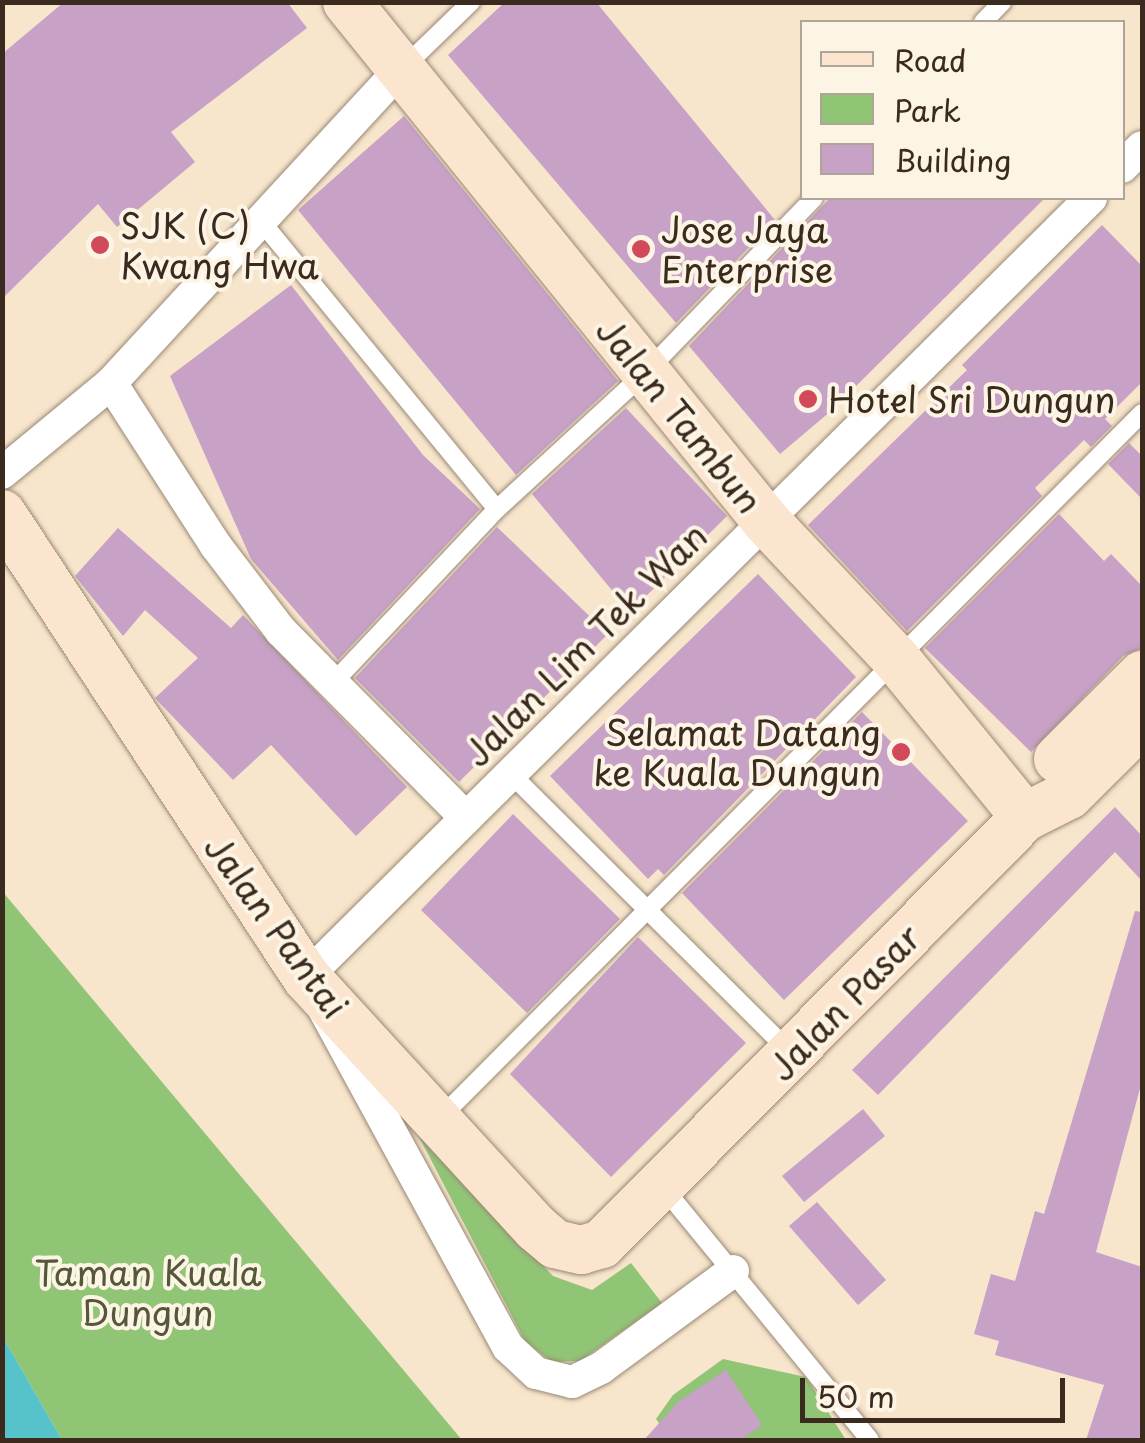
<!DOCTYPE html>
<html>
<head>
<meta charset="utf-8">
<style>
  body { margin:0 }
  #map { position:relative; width:1145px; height:1443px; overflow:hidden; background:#f7e5cc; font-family:"Playpen Sans",sans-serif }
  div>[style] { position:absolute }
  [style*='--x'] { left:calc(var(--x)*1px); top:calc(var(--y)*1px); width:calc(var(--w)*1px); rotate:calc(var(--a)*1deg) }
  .green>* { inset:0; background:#91c576 }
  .water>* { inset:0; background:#55c3c9 }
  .building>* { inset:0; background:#c8a1c7 }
  .roads { filter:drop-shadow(0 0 2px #998875) drop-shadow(0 0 2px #998875) }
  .lane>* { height:18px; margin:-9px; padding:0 9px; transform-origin:9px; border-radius:9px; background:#fff }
  .street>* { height:32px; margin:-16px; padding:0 16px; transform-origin:16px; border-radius:16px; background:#fff }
  .secondary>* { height:48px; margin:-24px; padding:0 24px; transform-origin:24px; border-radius:24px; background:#fce5cf }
  .dots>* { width:28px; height:28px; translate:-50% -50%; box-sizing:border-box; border:5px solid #fcf5e5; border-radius:50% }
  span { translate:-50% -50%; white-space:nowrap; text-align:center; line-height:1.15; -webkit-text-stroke:8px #fcf5e5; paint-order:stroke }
  .poi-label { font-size:35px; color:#3b2a1e }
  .left { translate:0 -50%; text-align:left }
  .right { translate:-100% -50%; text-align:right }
  .street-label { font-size:35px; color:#3b2a1e }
  .park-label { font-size:35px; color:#555838 }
  .frame { position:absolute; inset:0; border:5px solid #3b2a1e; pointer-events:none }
  .legend { position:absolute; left:800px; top:20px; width:325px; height:180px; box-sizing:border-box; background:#fcf5e5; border:2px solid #afa495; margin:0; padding:12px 18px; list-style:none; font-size:30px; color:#3b2a1e }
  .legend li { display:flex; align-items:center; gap:20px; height:50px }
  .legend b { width:50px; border:2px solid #afa495 }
  .scale { position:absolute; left:800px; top:1378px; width:265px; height:45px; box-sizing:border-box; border:5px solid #3b2a1e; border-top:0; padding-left:12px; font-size:30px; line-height:35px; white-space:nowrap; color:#3b2a1e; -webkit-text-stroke:8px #fcf5e5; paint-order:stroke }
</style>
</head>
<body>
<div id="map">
  <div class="green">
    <i style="clip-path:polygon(2px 891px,462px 1440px,62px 1440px,3px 1337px)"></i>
    <i style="clip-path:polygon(416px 1131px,553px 1276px,592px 1290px,631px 1263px,662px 1303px,580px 1361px,552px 1362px,525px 1341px)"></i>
    <i style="clip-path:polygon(723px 1359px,806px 1377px,846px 1440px,671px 1440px,656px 1419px,673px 1395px)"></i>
  </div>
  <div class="water">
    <i style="clip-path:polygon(3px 1337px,62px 1440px,3px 1440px)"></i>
  </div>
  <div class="building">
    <i style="clip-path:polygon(64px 2px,287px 2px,307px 28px,171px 132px,195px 162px,117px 227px,98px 204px,2px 299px,2px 54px)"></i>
    <i style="clip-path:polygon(505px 2px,596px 2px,775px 220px,676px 323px,448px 55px)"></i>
    <i style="clip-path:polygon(404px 116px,618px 381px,516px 475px,298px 210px)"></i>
    <i style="clip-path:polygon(830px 198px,1045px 198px,831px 411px,780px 454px,689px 346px)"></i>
    <i style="clip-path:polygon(1102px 225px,1142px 266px,1142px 382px,1105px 419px,1112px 426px,1091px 447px,1084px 440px,1035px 488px,1042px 496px,907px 631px,808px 525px,967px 370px,962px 365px)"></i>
    <i style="clip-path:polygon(291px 285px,423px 455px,480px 509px,338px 660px,251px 559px,170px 376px)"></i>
    <i style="clip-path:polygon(626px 408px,727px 516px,630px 612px,532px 494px)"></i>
    <i style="clip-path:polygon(1129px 443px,1142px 456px,1142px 499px,1108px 464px)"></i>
    <i style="clip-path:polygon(1059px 514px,1104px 561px,1111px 554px,1142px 586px,1142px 648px,1123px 656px,1031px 752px,925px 648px)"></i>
    <i style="clip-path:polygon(497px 527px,608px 634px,459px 782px,355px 678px)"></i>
    <i style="clip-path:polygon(118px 528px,231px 628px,243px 615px,407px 787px,356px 836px,271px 745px,233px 780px,155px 698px,198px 658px,145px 610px,123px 636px,75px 576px)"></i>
    <i style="clip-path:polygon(758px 574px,856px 677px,664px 875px,658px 869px,648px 879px,550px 776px)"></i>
    <i style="clip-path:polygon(862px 712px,968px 821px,784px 1000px,682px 893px)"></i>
    <i style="clip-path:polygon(1115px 807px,1142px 836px,1142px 881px,1115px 852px,878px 1095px,852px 1070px)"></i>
    <i style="clip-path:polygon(513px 814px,620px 919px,527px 1013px,421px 910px)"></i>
    <i style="clip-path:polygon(1135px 911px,1142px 912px,1142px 1081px,1096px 1252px,1142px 1267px,1142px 1440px,1086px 1440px,1104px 1385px,995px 1355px,999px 1341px,974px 1334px,991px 1274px,1015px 1281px,1035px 1211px,1044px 1214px)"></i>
    <i style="clip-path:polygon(638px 937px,746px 1043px,611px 1177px,510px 1074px)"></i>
    <i style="clip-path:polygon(863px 1109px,885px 1136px,804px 1202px,782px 1176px)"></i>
    <i style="clip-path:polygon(817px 1202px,886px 1280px,858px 1305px,789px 1226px)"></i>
    <i style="clip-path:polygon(726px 1370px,762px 1425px,740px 1440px,644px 1440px,679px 1401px)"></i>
  </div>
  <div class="roads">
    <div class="lane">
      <i style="--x:983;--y:22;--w:28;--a:-46"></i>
      <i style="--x:403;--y:68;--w:95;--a:-44.1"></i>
      <i style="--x:261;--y:221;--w:372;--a:50.7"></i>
      <i style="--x:331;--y:685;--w:242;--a:-46.7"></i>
      <i style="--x:497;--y:509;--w:201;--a:-42.6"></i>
      <i style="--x:645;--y:373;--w:243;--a:-46"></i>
      <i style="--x:511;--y:774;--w:392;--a:44.9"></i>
      <i style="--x:437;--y:1121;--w:999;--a:-45.12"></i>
      <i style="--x:662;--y:1186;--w:328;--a:50.7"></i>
    </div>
    <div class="street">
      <i style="--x:1122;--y:167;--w:28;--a:-45"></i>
      <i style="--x:111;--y:383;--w:194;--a:57.2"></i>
      <i style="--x:216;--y:546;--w:107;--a:52.6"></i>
      <i style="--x:281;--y:631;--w:263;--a:45.3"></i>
      <i style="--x:2;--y:473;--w:141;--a:-39.5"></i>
      <i style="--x:111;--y:383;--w:427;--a:-47.3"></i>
      <i style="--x:733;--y:1271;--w:164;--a:143.7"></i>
      <i style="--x:601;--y:1368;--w:32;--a:154"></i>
      <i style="--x:572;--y:1382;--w:37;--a:-166"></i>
      <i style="--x:536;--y:1373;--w:38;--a:-137"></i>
      <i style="--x:508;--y:1347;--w:422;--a:-118.6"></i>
      <i style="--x:306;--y:977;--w:1106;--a:-44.78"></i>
    </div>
    <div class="secondary">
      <i style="--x:347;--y:2;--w:667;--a:51.09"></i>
      <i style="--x:766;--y:521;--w:191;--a:46.7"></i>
      <i style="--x:897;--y:660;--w:203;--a:50.8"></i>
      <i style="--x:2;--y:514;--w:554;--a:56.71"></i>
      <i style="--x:306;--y:977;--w:340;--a:47.5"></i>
      <i style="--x:536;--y:1228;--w:25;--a:40"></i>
      <i style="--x:555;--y:1244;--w:27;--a:13"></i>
      <i style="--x:581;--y:1250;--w:22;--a:-16"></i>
      <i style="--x:602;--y:1244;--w:601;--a:-45.27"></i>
      <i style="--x:1025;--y:817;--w:49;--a:-26.6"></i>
      <i style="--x:1069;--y:795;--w:103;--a:-45"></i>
      <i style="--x:1058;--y:759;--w:119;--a:-45"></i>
    </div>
  </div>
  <div class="dots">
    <i style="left:100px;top:245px;background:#d1495b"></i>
    <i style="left:641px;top:249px;background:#d1495b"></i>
    <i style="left:808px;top:399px;background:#d1495b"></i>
    <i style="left:901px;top:752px;background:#d1495b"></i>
  </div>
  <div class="poi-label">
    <span class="left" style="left:120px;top:245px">SJK (C)<br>Kwang Hwa</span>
    <span class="left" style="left:661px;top:249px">Jose Jaya<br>Enterprise</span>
    <span class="left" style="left:828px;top:399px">Hotel Sri Dungun</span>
    <span class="right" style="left:881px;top:752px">Selamat Datang<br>ke Kuala Dungun</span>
  </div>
  <div class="street-label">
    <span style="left:680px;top:415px;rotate:51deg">Jalan Tambun</span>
    <span style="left:585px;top:644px;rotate:-45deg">Jalan Lim Tek Wan</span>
    <span style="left:277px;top:926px;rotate:54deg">Jalan Pantai</span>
    <span style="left:844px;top:1002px;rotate:-46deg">Jalan Pasar</span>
  </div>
  <div class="park-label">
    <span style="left:148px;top:1292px">Taman Kuala<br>Dungun</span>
  </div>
  <div class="frame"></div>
  <ul class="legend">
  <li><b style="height:12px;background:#fce5cf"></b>Road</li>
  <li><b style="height:28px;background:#91c576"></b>Park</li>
  <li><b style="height:28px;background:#c8a1c7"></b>Building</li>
  </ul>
  <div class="scale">50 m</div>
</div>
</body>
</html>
